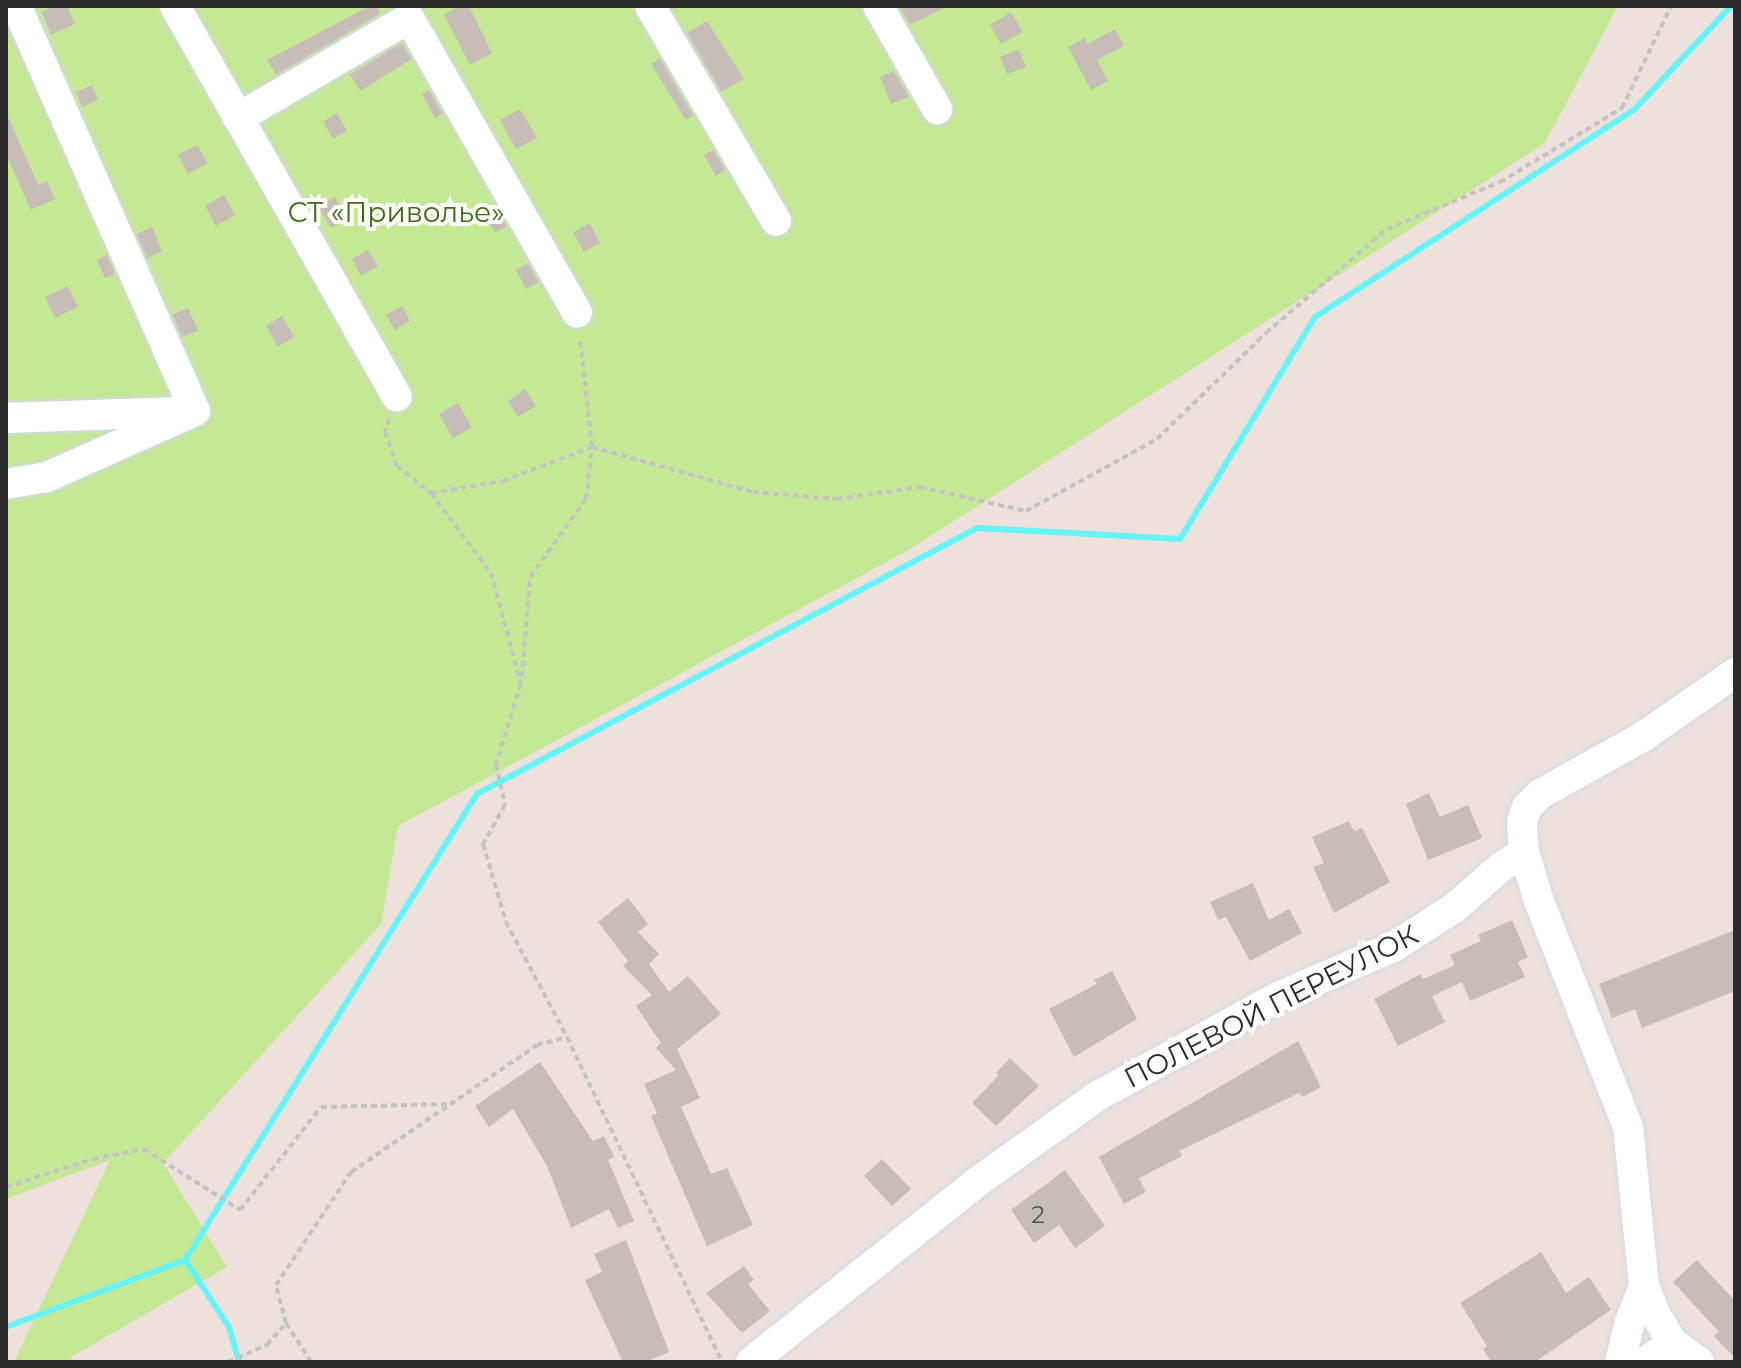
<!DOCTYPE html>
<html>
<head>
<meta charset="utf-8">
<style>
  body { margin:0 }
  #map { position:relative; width:1741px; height:1368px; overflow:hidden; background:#eee1db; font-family:Montserrat,sans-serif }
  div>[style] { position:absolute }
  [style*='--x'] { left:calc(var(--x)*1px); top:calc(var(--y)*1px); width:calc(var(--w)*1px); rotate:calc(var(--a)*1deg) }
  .green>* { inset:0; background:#c5e894 }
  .stream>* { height:6px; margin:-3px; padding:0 3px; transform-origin:3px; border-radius:3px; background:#66f4f8 }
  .building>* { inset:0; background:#c6bdb7 }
  .path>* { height:4px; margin-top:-2px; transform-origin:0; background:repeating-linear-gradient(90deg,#c4c4c4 0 6px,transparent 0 10px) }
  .roads { filter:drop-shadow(0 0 2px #d1d9e5) drop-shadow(0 0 2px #d1d9e5) }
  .minor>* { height:30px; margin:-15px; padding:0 15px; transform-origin:15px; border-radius:15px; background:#fff }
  span { translate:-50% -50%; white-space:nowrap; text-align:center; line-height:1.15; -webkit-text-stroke:8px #fff; paint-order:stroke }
  .number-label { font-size:24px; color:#52504e }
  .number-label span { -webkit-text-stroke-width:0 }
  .park-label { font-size:28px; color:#3c6d15 }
  .street-label { font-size:28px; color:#2b2b2b }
  .frame { position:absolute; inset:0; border:8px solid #2b2b2b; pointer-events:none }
</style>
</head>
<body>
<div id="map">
  <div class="green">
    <i style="clip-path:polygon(6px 6px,1618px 6px,1545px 143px,907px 551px,398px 826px,381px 924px,163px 1163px,227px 1267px,71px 1357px,73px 1362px,14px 1362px,110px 1160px,6px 1199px)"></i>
  </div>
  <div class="stream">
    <i style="--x:185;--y:1260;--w:80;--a:56.7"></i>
    <i style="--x:229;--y:1327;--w:36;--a:74"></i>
    <i style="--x:6;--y:1327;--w:191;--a:-20.5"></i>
    <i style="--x:185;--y:1260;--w:550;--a:-57.93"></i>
    <i style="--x:477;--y:794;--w:566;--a:-28.01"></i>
    <i style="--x:977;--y:528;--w:203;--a:3.1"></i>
    <i style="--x:1180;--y:539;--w:260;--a:-58.7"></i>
    <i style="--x:1315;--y:317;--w:380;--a:-33"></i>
    <i style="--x:1634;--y:110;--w:142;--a:-47"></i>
  </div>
  <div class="building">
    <i style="clip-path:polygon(56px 6px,67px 6px,75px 24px,51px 35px,42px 12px)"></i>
    <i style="clip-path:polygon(370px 6px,376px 6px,380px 14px,276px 75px,267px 60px)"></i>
    <i style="clip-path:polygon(458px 6px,469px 6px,492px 53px,470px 65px,444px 15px)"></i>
    <i style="clip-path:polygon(899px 6px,948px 6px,910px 25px)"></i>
    <i style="clip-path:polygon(1011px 12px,1023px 32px,1001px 44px,990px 25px)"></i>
    <i style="clip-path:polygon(707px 21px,744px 79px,721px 92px,687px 33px)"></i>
    <i style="clip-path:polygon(1115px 29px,1124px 46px,1097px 60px,1108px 81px,1091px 90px,1068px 47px,1085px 38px,1088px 44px)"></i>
    <i style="clip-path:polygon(402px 43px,412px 59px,360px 91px,350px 74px)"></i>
    <i style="clip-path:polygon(1019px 50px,1026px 67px,1007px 74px,1000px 57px)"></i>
    <i style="clip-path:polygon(660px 58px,693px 115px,686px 120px,651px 64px)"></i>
    <i style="clip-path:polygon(894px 71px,909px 97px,891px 104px,880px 77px)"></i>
    <i style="clip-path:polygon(92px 85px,98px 100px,82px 107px,76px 92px)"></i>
    <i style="clip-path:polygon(429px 90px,443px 113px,435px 118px,422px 94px)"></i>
    <i style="clip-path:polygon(520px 109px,537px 138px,516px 149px,500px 120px)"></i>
    <i style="clip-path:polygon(6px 112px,38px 185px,47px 181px,55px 199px,31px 210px,6px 154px)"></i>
    <i style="clip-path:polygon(337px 113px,347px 131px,333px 139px,323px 122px)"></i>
    <i style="clip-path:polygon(197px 145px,207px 163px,188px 174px,178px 155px)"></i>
    <i style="clip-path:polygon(713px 150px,725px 170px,716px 176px,704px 155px)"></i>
    <i style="clip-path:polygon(224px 195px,235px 215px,216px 226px,205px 206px)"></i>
    <i style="clip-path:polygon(335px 197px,347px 219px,331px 228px,318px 207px)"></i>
    <i style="clip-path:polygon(498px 210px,507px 226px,495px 233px,486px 216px)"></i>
    <i style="clip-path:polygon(590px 223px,600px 243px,584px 252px,573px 232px)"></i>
    <i style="clip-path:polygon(152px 227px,162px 252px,147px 258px,136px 234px)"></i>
    <i style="clip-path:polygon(368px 250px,378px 266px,361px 276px,352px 259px)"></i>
    <i style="clip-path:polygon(107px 255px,115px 274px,105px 278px,97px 260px)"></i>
    <i style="clip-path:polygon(528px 263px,539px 282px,526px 289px,516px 270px)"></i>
    <i style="clip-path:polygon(68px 286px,78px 307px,55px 318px,45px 297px)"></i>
    <i style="clip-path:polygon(402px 306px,410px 321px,395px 330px,386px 315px)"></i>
    <i style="clip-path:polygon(188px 308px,198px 331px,182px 337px,172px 315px)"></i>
    <i style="clip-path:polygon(282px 316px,294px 337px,278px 347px,266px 326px)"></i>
    <i style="clip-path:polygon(525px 389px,536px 406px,518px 417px,508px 401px)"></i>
    <i style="clip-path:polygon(458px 403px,472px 428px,453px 438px,439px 414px)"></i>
    <i style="clip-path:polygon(1429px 793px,1440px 817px,1468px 805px,1482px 838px,1428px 860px,1406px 804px)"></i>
    <i style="clip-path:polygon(1349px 821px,1354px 831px,1362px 828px,1390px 882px,1334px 913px,1313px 867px,1324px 863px,1312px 837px)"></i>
    <i style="clip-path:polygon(1253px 883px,1269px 920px,1289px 909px,1302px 933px,1250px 961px,1226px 917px,1218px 920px,1210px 902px)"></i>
    <i style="clip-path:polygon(628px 898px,648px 924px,638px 932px,659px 954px,649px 964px,669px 992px,688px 976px,721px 1014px,677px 1049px,700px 1098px,681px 1107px,711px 1174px,727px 1168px,753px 1225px,707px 1246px,651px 1116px,657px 1113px,644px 1084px,676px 1070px,656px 1048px,661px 1043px,636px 1006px,652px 995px,623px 966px,628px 961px,598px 922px)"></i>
    <i style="clip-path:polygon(1512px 920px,1528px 957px,1518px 962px,1525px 977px,1470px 1001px,1462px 982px,1432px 996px,1445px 1022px,1398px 1046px,1374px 999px,1421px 974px,1423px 979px,1455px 965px,1450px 955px,1481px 941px,1478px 935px)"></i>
    <i style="clip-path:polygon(1735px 930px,1735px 991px,1642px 1028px,1635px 1009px,1612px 1018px,1599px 984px)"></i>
    <i style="clip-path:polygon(1112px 971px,1137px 1019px,1074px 1057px,1049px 1009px,1097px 984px,1094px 980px)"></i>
    <i style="clip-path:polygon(1298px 1041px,1321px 1087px,1302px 1097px,1299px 1093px,1179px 1151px,1182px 1156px,1139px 1178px,1146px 1192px,1124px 1204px,1099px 1157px)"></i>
    <i style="clip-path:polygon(1010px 1058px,1039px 1086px,996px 1126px,972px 1103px,999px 1075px,996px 1073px)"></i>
    <i style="clip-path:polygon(540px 1062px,593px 1141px,604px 1136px,614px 1157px,608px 1160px,634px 1221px,618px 1228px,609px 1209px,571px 1228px,547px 1166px,513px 1109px,489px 1127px,475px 1106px)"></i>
    <i style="clip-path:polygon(882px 1159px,911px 1189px,892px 1206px,864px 1176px)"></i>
    <i style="clip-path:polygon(1065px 1170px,1105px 1226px,1075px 1248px,1059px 1225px,1034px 1243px,1011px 1210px)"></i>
    <i style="clip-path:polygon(626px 1240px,669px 1352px,646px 1362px,623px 1362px,585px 1280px,602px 1272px,594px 1254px)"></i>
    <i style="clip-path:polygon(1541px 1252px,1566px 1293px,1589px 1277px,1611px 1310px,1535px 1362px,1491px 1362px,1483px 1349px,1487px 1346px,1460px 1303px)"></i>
    <i style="clip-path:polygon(1697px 1260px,1735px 1301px,1735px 1358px,1714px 1336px,1719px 1332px,1673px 1282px)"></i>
    <i style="clip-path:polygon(744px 1266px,754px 1280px,748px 1284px,770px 1311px,742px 1333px,706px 1293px)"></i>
  </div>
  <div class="path">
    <i style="--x:389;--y:419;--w:14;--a:107"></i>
    <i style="--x:385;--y:432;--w:36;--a:71"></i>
    <i style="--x:397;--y:466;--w:43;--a:38.5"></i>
    <i style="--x:431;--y:493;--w:73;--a:-9.5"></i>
    <i style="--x:503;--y:481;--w:95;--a:-20.9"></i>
    <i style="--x:592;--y:447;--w:167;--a:15.6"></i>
    <i style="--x:753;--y:492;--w:84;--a:4.8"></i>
    <i style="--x:837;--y:499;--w:84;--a:-8.2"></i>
    <i style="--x:920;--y:487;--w:109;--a:12.8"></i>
    <i style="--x:1026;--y:511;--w:149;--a:-28.8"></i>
    <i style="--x:1157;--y:439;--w:152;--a:-44.2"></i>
    <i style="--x:1266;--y:333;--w:160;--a:-40.7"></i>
    <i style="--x:1387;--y:229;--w:122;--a:-22.6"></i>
    <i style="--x:1500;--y:182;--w:143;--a:-31.2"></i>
    <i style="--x:1622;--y:108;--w:113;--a:-64.3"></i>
    <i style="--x:431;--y:493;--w:100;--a:53.1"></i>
    <i style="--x:491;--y:573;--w:115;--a:74.9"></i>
    <i style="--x:521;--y:684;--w:84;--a:107.4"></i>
    <i style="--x:496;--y:764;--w:42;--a:77.6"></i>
    <i style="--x:505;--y:805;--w:45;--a:119.4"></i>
    <i style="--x:483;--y:844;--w:81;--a:73.6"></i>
    <i style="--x:506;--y:922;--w:130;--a:62.1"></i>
    <i style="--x:567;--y:1037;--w:360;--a:64.5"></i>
    <i style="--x:522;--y:677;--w:100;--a:-85.4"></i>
    <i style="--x:530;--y:577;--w:96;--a:-54.3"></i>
    <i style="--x:586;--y:499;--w:52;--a:-83.4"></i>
    <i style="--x:592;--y:447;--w:110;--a:-96.3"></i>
    <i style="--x:6;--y:1187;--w:91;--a:-17.8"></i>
    <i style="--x:93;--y:1159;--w:52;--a:-11.1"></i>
    <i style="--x:144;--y:1149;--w:114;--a:32.4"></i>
    <i style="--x:240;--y:1210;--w:131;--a:-51.8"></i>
    <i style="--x:321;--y:1107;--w:128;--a:-1.3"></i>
    <i style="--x:228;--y:1362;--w:43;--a:-23.6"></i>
    <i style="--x:267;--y:1345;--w:29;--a:-49"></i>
    <i style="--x:311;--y:1362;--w:46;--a:-122.7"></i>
    <i style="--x:286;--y:1323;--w:39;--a:-105"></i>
    <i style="--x:276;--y:1285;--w:136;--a:-56.4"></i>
    <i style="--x:351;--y:1172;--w:225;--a:-34.3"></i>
    <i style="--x:537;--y:1045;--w:31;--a:-15"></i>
  </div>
  <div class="roads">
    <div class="minor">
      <i style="--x:175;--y:6;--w:449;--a:60.4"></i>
      <i style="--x:650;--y:6;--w:249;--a:59.6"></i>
      <i style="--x:878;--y:6;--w:119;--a:60.2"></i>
      <i style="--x:238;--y:118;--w:198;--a:-30.3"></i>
      <i style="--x:409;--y:18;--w:339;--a:60.3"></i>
      <i style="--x:6;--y:418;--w:175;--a:-2"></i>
      <i style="--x:6;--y:484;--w:42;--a:-9.7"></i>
      <i style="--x:47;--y:477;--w:162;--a:-24"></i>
      <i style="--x:195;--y:411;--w:443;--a:-113.8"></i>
      <i style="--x:751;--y:1362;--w:289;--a:-38.5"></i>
      <i style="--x:977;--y:1182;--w:146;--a:-35.5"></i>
      <i style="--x:1096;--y:1097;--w:205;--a:-28.8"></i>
      <i style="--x:1276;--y:998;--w:130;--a:-23.6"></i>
      <i style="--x:1395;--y:946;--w:70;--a:-32.8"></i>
      <i style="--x:1454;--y:908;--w:62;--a:-41.1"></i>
      <i style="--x:1501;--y:867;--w:27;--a:-33"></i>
      <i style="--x:1620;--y:1362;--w:42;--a:-76.3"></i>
      <i style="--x:1630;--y:1321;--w:38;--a:-68"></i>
      <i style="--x:1645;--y:1362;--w:34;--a:-34"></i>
      <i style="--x:1699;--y:1362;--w:32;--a:-144"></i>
      <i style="--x:1673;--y:1343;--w:34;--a:-122"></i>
      <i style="--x:1655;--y:1314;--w:30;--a:-111"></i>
      <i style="--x:1644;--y:1286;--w:160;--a:-95.7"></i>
      <i style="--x:1628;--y:1127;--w:243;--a:-111.5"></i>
      <i style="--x:1539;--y:901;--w:51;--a:-107"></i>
      <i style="--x:1524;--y:852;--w:30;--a:-94"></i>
      <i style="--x:1522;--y:822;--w:16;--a:-72"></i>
      <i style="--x:1527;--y:807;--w:18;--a:-45"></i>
      <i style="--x:1540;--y:794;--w:119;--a:-29.1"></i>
      <i style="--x:1644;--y:736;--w:111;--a:-34.7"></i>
    </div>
  </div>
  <div class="number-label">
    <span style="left:1038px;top:1215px">2</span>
  </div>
  <div class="park-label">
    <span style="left:396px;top:212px">СТ «Приволье»</span>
  </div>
  <div class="street-label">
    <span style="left:1271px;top:1006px;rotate:-27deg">ПОЛЕВОЙ ПЕРЕУЛОК</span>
  </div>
  <div class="frame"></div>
</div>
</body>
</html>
